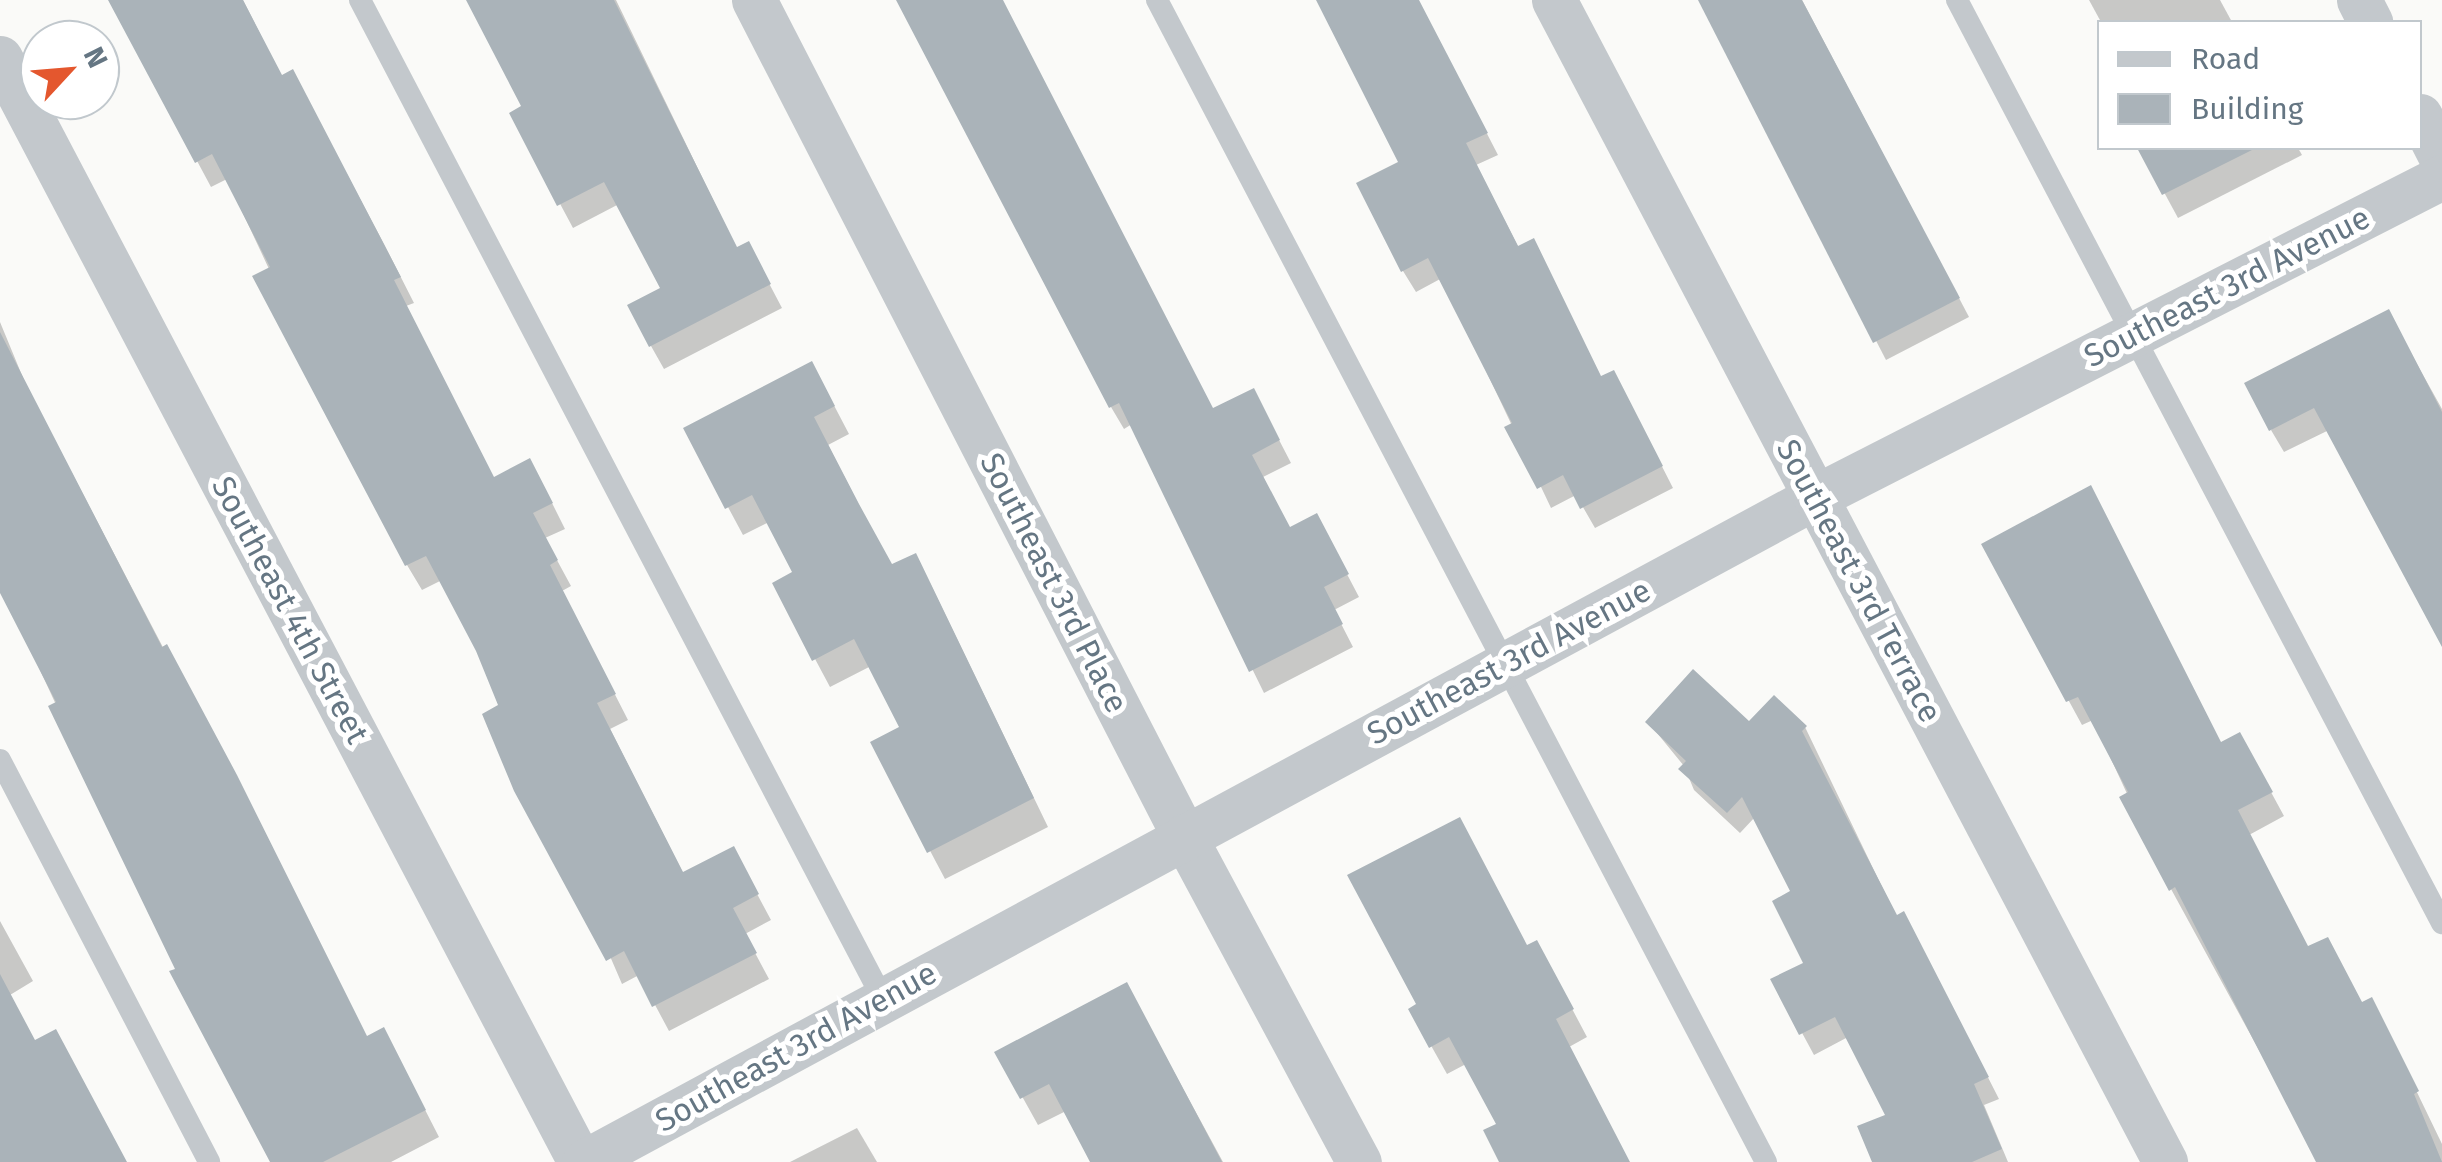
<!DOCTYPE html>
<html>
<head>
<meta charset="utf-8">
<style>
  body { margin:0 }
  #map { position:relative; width:2442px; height:1162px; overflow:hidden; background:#fafaf8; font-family:"Fira Sans",sans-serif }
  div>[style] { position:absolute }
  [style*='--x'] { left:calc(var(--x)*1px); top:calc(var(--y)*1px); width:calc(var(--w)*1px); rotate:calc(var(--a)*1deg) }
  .shadow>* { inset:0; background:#0003 }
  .building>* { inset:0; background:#aab3b9 }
  .lane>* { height:22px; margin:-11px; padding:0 11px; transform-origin:11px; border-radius:11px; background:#c3c8cc }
  .street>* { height:45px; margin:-22.5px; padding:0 22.5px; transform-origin:22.5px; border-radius:22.5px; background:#c3c8cc }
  span { translate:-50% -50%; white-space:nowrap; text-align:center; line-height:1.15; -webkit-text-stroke:10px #fff; paint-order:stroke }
  .street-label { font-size:32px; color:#657683 }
  .legend { position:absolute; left:2097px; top:20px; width:325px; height:130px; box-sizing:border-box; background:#fff; border:2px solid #c1c8cd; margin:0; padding:12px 18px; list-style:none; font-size:30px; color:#657683 }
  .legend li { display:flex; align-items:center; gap:20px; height:50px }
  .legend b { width:50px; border:2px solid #c1c8cd }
  .north { position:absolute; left:20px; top:20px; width:100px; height:100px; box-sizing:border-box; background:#fff; border:2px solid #c1c8cd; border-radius:50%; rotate:64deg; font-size:28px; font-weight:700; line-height:40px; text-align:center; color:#657683 }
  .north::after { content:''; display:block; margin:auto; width:35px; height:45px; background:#e4572e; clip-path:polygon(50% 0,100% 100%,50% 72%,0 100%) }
</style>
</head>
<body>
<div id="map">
  <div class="shadow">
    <i style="clip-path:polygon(130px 0,243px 0,282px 77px,306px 97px,384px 244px,414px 303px,406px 306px,494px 480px,544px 487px,565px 529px,545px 538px,571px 586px,562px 591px,628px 720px,610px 729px,684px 875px,747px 875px,771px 920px,745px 934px,769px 979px,669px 1031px,639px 975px,622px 984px,478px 650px,442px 580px,422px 590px,407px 565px,227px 179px,211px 187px,115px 8px)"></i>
    <i style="clip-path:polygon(469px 0,616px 0,737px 249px,761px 268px,782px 308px,664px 369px,651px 346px,663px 289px,619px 204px,573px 228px,512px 114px,525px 107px)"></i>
    <i style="clip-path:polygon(897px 0,1002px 0,1213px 411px,1265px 413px,1291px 463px,1263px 477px,1290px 530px,1328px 538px,1359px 597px,1334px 610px,1353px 647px,1264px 693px,1132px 424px,1124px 429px,1111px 407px)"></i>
    <i style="clip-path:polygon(1317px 0,1418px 0,1498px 155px,1476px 165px,1519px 248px,1602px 379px,1625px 394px,1673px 488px,1595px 528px,1576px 495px,1551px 508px,1442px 278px,1416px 292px,1403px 271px,1402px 163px)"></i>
    <i style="clip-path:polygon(1700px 0,1802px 0,1969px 317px,1886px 360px)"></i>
    <i style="clip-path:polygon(2089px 0,2220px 0,2232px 22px,2101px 22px)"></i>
    <i style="clip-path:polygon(2140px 148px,2298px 148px,2302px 155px,2178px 218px)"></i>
    <i style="clip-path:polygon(2388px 312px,2442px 409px,2442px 625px,2329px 430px,2284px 452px,2271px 430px)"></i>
    <i style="clip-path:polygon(0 322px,26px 385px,367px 1038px,398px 1057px,439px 1137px,391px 1162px,273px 1162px,178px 970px,0 583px)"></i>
    <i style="clip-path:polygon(827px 392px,849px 434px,828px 445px,891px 567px,930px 583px,1048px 827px,945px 879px,873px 743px,902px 729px,871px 666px,830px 687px,775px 584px,796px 573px,769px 522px,743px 535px,686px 429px)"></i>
    <i style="clip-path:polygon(1984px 545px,2222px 745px,2253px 759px,2284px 816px,2249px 835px,2308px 949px,2384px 1024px,2442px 1144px,2442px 1162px,2320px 1162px,2171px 889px,2093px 720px,2082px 725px)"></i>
    <i style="clip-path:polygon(1648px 722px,1805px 727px,1897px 918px,1916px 936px,1999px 1099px,1984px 1105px,2008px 1162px,1875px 1162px,1889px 1116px,1848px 1037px,1814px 1055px,1774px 981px,1807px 964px,1794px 892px,1755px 817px,1740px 833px,1694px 790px,1684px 766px)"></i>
    <i style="clip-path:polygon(0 921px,33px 981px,10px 995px,35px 1043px,124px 1162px,0 1162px)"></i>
    <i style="clip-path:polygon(1528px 948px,1552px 971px,1587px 1037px,1569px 1047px,1629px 1162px,1502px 1162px,1499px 1125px,1466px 1064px,1447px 1074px,1411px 1010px)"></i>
    <i style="clip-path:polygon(1142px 1013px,1223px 1162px,1093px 1162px,1066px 1111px,1038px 1125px,998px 1053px)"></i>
    <i style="clip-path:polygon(857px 1128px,877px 1162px,790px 1162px)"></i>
  </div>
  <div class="building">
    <i style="clip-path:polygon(108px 0,243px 0,282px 75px,293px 69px,401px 277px,394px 280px,494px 477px,530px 458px,553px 503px,533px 513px,558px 560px,550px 565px,616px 694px,597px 703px,683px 872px,734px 846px,759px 894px,733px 908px,757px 953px,652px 1007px,624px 951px,606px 961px,514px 791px,482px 714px,498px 705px,476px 651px,426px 556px,405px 566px,252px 276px,270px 267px,212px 154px,195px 163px)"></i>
    <i style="clip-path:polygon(466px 0,614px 0,737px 247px,749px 241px,771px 284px,649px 347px,627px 305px,660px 288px,604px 182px,557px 206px,509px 113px,521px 106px)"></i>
    <i style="clip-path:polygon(896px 0,1003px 0,1213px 408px,1254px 388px,1280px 440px,1252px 455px,1290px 527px,1317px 513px,1349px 574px,1324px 587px,1343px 624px,1249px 672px,1119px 403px,1109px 408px)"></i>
    <i style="clip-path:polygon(1316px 0,1419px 0,1488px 133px,1466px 143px,1518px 246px,1534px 238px,1601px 376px,1614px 370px,1663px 466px,1580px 509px,1563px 475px,1537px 489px,1504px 427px,1512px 423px,1428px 258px,1401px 272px,1356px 183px,1398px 162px)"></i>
    <i style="clip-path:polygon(1698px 0,1802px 0,1960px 298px,1873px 343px)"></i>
    <i style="clip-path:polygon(2137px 148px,2256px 148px,2162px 195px)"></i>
    <i style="clip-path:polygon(2389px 309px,2442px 412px,2442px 647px,2314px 408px,2269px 431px,2244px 383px)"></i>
    <i style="clip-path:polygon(0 332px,162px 647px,167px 644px,237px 775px,367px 1036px,384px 1027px,426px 1110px,323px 1162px,270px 1162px,169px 971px,175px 969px,48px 706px,56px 702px,0 593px)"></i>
    <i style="clip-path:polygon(812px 361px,835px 406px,814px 417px,859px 504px,892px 564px,916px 553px,1034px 798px,927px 853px,870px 742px,899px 727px,854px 639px,812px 661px,772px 583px,792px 572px,752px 495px,725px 509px,683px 428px)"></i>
    <i style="clip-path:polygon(2091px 485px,2221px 742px,2240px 732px,2273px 792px,2238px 810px,2308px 946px,2328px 937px,2362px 1002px,2372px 997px,2419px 1091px,2414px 1094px,2442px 1162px,2316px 1162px,2175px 887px,2169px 891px,2119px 797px,2128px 792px,2078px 697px,2066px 702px,1981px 544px)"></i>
    <i style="clip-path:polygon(1693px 669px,1749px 721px,1774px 695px,1807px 726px,1802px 731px,1897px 915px,1904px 911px,1989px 1077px,1974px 1084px,2002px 1149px,1972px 1162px,1872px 1162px,1857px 1126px,1885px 1115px,1835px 1017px,1799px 1035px,1770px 979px,1803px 963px,1772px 901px,1790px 891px,1742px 797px,1727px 813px,1678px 769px,1686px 761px,1645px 722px)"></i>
    <i style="clip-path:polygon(1460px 817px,1527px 945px,1537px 940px,1574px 1009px,1556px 1019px,1630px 1162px,1499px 1162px,1483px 1130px,1496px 1124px,1449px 1037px,1429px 1048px,1408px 1009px,1416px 1004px,1347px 875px)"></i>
    <i style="clip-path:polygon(0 974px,35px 1040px,56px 1029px,127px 1162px,0 1162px)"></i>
    <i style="clip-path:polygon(1127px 982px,1222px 1162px,1090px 1162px,1049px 1084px,1020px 1099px,994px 1052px)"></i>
  </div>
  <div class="lane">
    <i style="--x:360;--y:0;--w:1128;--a:62.37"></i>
    <i style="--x:1157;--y:0;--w:1312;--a:62.34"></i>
    <i style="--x:1957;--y:0;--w:1043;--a:62.28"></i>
    <i style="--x:0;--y:760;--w:453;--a:62.5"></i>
  </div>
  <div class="street">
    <i style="--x:754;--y:0;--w:940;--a:62.78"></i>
    <i style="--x:1184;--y:836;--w:370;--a:61.8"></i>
    <i style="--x:1554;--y:0;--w:1313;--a:62.26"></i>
    <i style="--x:2359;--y:0;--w:25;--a:63"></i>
    <i style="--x:0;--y:58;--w:1247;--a:62.28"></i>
    <i style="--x:2420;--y:116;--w:48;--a:62.9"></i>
    <i style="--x:584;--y:1162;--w:1399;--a:-28.38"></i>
    <i style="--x:1815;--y:497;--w:704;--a:-27.04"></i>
  </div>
  <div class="street-label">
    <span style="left:2227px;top:287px;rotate:-27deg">Southeast 3rd Avenue</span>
    <span style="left:1859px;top:581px;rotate:62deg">Southeast 3rd Terrace</span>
    <span style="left:1054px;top:583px;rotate:63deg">Southeast 3rd Place</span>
    <span style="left:290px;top:610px;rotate:62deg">Southeast 4th Street</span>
    <span style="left:1509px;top:662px;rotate:-28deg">Southeast 3rd Avenue</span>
    <span style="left:796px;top:1047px;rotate:-29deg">Southeast 3rd Avenue</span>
  </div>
  <ul class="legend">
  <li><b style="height:12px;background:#c3c8cc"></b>Road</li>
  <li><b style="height:28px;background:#aab3b9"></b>Building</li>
  </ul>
  <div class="north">N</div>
</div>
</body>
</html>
